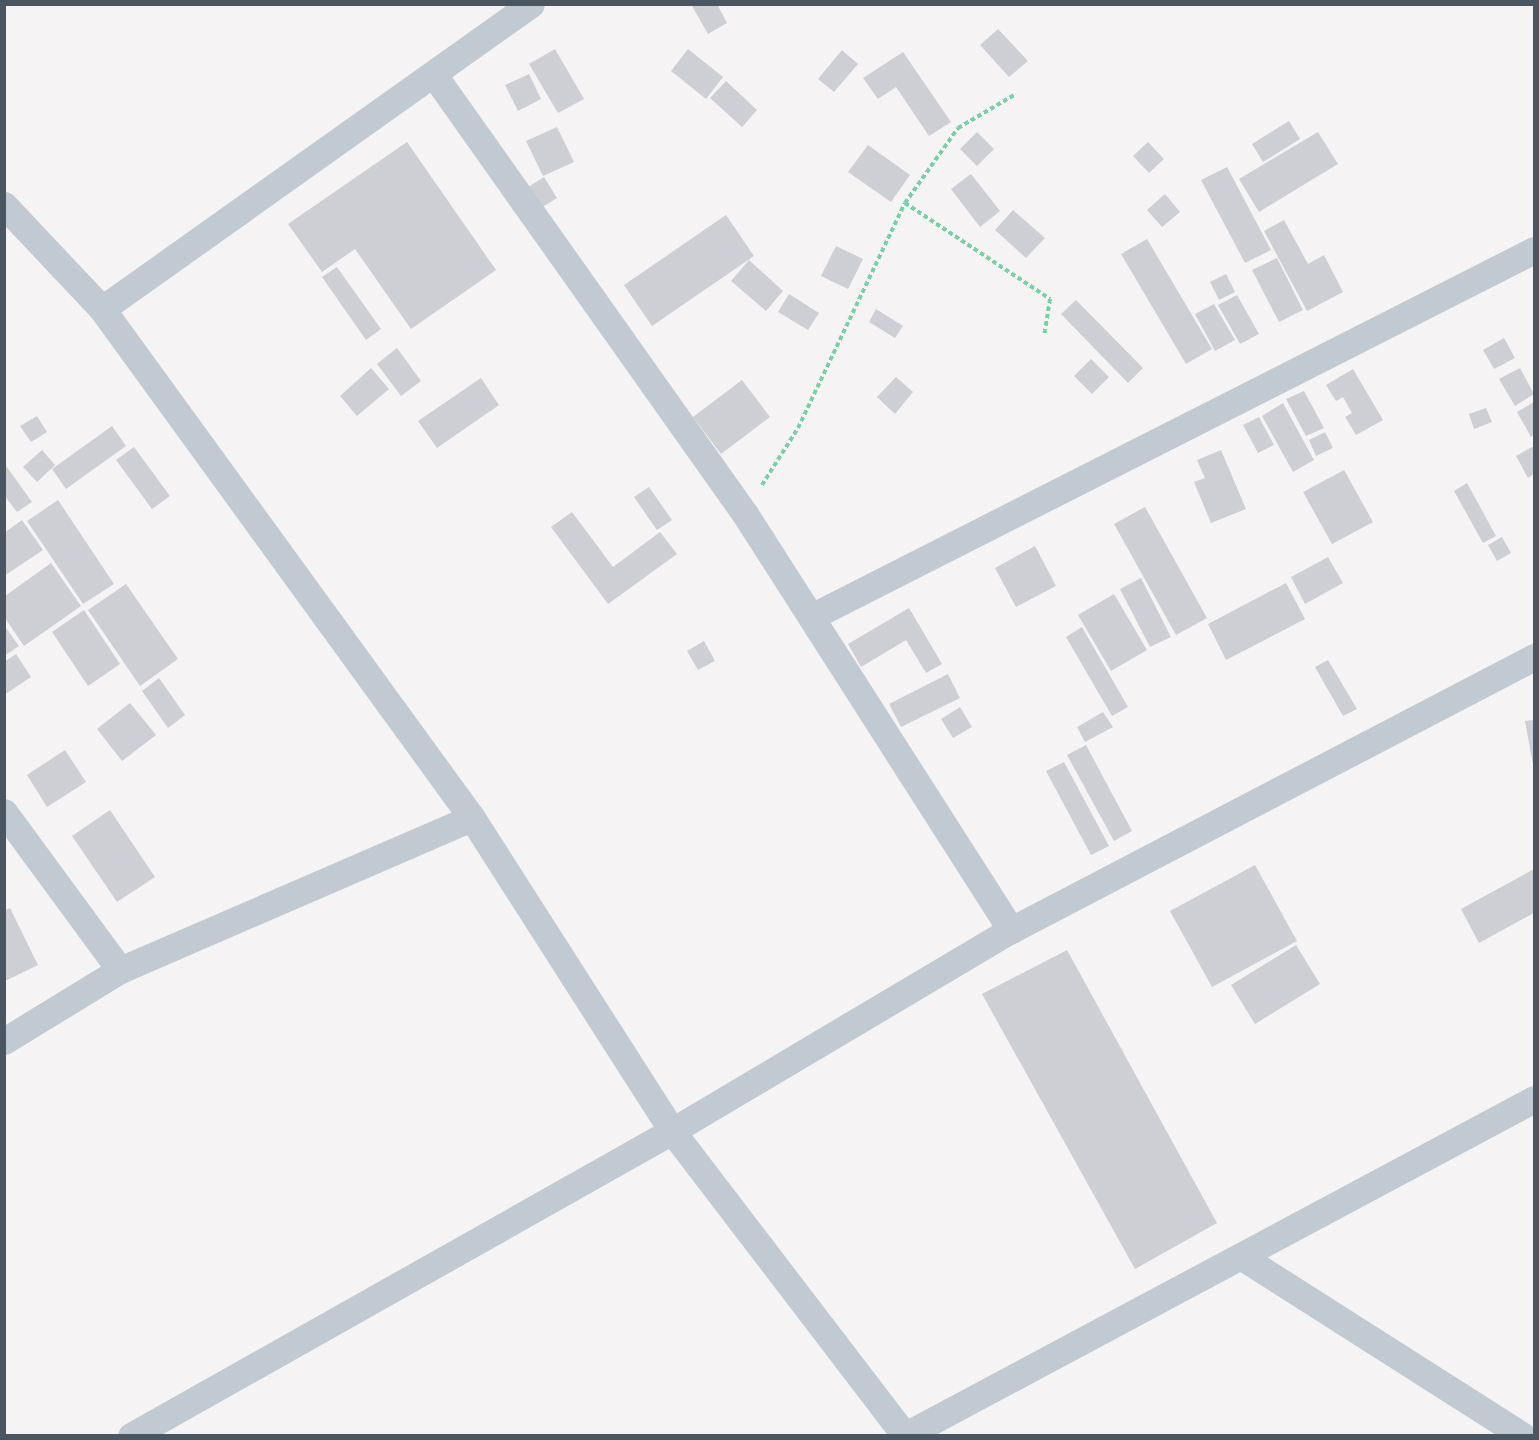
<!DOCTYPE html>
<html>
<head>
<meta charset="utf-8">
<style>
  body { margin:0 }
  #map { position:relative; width:1539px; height:1440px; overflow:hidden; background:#f5f3f3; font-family:Commissioner,sans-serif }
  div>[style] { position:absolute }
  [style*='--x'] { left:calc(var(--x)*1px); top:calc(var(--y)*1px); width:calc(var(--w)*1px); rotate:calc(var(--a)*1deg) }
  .building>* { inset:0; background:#cdcfd5 }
  .path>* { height:4px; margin-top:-2px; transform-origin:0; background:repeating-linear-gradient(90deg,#7ad0a6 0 4.5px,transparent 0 7.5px) }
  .minor>* { height:27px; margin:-13.5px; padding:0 13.5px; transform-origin:13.5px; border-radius:13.5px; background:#c1cad2 }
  span { translate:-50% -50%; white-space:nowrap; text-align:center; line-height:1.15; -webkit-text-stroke:4.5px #fff; paint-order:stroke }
  .frame { position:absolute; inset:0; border:6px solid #4a5661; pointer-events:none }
</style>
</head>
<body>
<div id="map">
  <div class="building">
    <i style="clip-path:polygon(691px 4px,717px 4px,727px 23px,708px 34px)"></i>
    <i style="clip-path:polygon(998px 29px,1028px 61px,1009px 77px,980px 45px)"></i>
    <i style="clip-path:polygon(555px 49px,584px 99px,558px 113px,529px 64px)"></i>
    <i style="clip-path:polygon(688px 49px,723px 77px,706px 99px,671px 71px)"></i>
    <i style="clip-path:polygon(842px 50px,858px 64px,834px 92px,818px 79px)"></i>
    <i style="clip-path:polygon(903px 52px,951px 122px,929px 136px,896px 87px,878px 99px,863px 78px)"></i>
    <i style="clip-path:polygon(529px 74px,541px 99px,518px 111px,505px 85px)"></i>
    <i style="clip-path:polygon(726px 81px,757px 110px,742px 127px,710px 98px)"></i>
    <i style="clip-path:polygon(1289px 121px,1300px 139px,1263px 162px,1252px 144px)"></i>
    <i style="clip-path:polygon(557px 127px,574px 162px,543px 176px,526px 141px)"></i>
    <i style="clip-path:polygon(977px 132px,994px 149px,977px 166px,960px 149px)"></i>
    <i style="clip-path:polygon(1318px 132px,1338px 164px,1259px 212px,1239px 179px)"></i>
    <i style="clip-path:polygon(407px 142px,496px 270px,411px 329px,355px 249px,322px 272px,288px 224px)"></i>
    <i style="clip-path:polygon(1148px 142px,1164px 159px,1149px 173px,1133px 156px)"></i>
    <i style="clip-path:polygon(868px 145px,910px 175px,891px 202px,848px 172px)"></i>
    <i style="clip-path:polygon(1227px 167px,1271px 250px,1245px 263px,1201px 180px)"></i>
    <i style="clip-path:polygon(971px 174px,1000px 211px,980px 227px,951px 189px)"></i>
    <i style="clip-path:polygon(544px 177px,557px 198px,541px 208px,528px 187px)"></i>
    <i style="clip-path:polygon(1165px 194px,1180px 212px,1162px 227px,1147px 210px)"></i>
    <i style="clip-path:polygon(1013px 210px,1045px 238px,1026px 258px,995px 230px)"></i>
    <i style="clip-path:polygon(726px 215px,754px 256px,652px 326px,624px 285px)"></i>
    <i style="clip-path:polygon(1284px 220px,1308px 264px,1324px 255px,1343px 292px,1307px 311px,1264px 231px)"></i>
    <i style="clip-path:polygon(1147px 239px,1212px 349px,1186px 364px,1121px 254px)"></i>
    <i style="clip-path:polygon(836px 246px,863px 259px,848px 289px,821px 276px)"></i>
    <i style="clip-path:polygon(1277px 258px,1303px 310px,1279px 322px,1252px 270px)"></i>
    <i style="clip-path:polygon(749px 260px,783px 291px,766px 311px,731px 281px)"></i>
    <i style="clip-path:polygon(337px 267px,381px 329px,366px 340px,322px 277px)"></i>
    <i style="clip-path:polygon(1226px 274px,1235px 292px,1219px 300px,1210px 282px)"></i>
    <i style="clip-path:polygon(789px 294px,819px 313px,808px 330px,778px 312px)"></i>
    <i style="clip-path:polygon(1237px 295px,1259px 334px,1240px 344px,1218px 305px)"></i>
    <i style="clip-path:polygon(1076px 300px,1143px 368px,1128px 383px,1061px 314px)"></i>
    <i style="clip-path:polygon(1214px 304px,1235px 340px,1215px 351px,1195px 314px)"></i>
    <i style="clip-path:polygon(876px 309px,903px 326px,895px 338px,869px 322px)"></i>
    <i style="clip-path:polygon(1504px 338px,1515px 358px,1494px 369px,1483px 350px)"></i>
    <i style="clip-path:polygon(397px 348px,421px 381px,401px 396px,377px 364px)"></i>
    <i style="clip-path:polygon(1091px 359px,1109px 377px,1092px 394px,1074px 376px)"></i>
    <i style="clip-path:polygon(371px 368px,389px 389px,357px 416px,340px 396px)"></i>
    <i style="clip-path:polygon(1520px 368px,1534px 394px,1515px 406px,1499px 379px)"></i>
    <i style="clip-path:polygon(1353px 369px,1383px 420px,1356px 435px,1345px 417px,1352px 413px,1343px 397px,1336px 401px,1326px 385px)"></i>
    <i style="clip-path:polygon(896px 377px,913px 392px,895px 414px,877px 397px)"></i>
    <i style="clip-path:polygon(481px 378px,499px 405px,437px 448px,418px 421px)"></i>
    <i style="clip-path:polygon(742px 380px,770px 417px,721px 454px,693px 417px)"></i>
    <i style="clip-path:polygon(1304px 391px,1324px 428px,1306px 436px,1286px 399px)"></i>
    <i style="clip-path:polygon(1534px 402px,1534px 435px,1531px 437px,1517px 412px)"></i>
    <i style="clip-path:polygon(1283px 403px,1314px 460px,1293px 472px,1262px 416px)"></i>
    <i style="clip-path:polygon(1486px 408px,1492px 422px,1474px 429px,1469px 414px)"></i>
    <i style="clip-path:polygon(37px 416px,47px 432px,31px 442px,20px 426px)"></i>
    <i style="clip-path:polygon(1259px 417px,1274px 445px,1258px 453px,1243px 425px)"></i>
    <i style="clip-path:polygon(112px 426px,126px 446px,66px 489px,52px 469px)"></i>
    <i style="clip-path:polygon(1325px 432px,1333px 448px,1316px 456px,1309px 440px)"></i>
    <i style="clip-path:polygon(1534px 446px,1534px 474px,1528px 478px,1516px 456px)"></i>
    <i style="clip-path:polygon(134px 447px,170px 496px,152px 509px,116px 460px)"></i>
    <i style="clip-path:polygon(42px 450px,55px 465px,37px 482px,23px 467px)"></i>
    <i style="clip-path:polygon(1221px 450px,1246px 509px,1211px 523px,1194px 482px,1205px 478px,1197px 460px)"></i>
    <i style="clip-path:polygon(4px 463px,32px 502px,17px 512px,4px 495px)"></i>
    <i style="clip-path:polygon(1344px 470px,1373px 522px,1332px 544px,1303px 492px)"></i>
    <i style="clip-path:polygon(1467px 483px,1496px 536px,1483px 543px,1454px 491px)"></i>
    <i style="clip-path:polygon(649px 487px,672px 520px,657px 530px,634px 497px)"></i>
    <i style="clip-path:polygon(58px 500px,114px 584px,83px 604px,27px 521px)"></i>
    <i style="clip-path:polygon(1145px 507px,1207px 618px,1176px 635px,1114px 524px)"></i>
    <i style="clip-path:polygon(572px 512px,613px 567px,660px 532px,677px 554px,608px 604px,551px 527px)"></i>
    <i style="clip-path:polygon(22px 520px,43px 550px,4px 576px,4px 533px)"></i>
    <i style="clip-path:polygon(1502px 537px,1511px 553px,1497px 561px,1488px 545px)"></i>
    <i style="clip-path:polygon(1035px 546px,1056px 586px,1016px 607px,995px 568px)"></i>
    <i style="clip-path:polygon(1328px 557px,1343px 583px,1305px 604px,1291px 577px)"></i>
    <i style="clip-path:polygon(51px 563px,81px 606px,24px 646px,5px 618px,5px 596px)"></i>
    <i style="clip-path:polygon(1141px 578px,1171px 637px,1150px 647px,1120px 589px)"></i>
    <i style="clip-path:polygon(1286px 583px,1305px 619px,1226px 660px,1208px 624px)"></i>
    <i style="clip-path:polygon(126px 584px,178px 659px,140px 686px,88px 610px)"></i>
    <i style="clip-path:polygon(1114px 594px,1147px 650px,1111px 671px,1078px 615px)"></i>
    <i style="clip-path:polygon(909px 608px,942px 664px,926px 673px,906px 640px,861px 667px,848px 644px)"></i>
    <i style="clip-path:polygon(84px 610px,120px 664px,88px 686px,52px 632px)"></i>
    <i style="clip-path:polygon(4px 625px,19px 646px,4px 656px)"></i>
    <i style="clip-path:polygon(1082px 627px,1128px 707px,1112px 716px,1066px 637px)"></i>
    <i style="clip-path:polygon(704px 641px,715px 661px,698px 670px,687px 651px)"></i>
    <i style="clip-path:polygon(16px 654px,31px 677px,4px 695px,4px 662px)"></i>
    <i style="clip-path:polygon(1328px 660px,1357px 709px,1343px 716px,1315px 667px)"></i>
    <i style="clip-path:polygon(948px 674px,960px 698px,901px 727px,889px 704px)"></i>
    <i style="clip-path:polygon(159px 678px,185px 715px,168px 728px,142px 691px)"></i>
    <i style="clip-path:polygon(130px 703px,156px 735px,122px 761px,97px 729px)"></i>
    <i style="clip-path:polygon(960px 707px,972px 727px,953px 738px,941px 719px)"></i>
    <i style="clip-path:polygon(1103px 712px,1113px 727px,1085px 742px,1077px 727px)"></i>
    <i style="clip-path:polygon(1534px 720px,1534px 764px,1533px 765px,1525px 721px)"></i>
    <i style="clip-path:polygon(1086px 745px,1132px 831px,1114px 841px,1067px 755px)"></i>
    <i style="clip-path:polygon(65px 750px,86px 782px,47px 807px,27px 775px)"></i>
    <i style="clip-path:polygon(1064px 762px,1109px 846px,1091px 855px,1046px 771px)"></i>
    <i style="clip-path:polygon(110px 810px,155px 877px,117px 902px,72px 836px)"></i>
    <i style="clip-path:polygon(1255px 865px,1297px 941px,1212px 987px,1170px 911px)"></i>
    <i style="clip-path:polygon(1534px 869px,1534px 913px,1479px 943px,1461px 909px)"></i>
    <i style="clip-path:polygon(10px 908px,38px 965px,5px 981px,4px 911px)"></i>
    <i style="clip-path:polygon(1296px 945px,1320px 984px,1255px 1024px,1231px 985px)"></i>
    <i style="clip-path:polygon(1067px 950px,1217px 1223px,1135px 1269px,982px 994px)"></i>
  </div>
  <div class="path">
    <i style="--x:905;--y:203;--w:174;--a:33.5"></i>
    <i style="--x:1050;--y:299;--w:36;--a:99"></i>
    <i style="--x:762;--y:485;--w:67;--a:-57.7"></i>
    <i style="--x:798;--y:428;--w:249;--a:-64.6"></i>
    <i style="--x:905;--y:203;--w:92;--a:-54.8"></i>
    <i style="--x:958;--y:128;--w:67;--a:-30.4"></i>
  </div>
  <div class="minor">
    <i style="--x:434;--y:75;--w:538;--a:54.69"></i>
    <i style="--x:745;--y:514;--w:494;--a:57.4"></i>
    <i style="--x:4;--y:205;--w:143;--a:46.7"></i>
    <i style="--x:102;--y:309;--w:629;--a:53.99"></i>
    <i style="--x:472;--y:818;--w:371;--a:57.4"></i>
    <i style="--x:672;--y:1131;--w:384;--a:52.6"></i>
    <i style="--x:102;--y:309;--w:526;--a:-35.41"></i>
    <i style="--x:813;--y:616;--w:809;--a:-26.91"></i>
    <i style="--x:4;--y:812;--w:196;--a:53.7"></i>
    <i style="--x:4;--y:1041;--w:136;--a:-31.5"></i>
    <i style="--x:120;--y:970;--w:383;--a:-23.4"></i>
    <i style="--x:1242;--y:1257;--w:333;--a:32.5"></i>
    <i style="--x:131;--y:1436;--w:621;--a:-29.41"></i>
    <i style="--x:672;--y:1131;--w:394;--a:-30.7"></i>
    <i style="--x:1011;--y:930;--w:590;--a:-27.56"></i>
    <i style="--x:904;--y:1436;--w:714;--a:-28.14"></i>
  </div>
  <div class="frame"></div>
</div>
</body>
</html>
